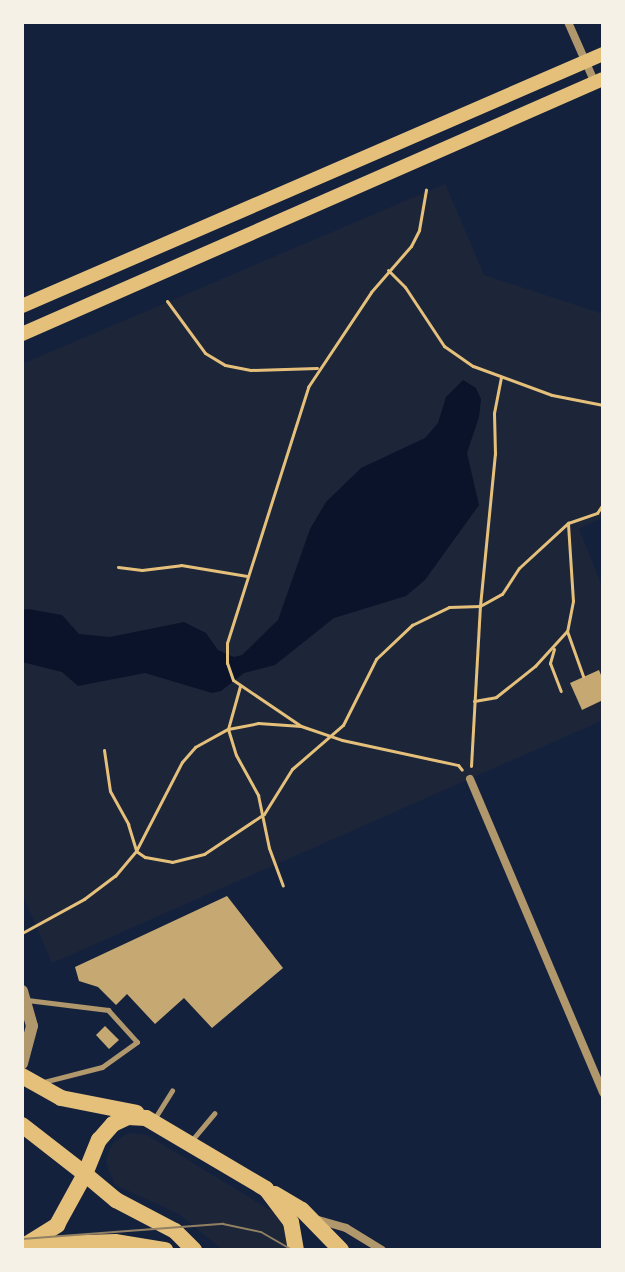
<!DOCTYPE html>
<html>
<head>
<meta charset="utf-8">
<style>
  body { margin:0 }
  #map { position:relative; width:625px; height:1272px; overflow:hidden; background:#14213d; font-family:"Noto Serif",serif }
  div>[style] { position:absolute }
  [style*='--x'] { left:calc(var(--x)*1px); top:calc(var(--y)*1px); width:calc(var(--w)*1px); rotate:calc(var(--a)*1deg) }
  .green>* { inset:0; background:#1d2539 }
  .water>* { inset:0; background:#0b132b }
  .building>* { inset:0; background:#c6a872 }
  .path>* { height:3px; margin:-1.5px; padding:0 1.5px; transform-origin:1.5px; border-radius:1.5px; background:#e5c07b }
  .service>* { height:5px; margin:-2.5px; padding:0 2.5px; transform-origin:2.5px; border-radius:2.5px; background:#b1986c }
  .minor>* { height:8px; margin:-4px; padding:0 4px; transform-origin:4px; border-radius:4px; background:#b1986c }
  .tertiary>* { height:12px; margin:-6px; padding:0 6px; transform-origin:6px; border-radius:6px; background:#b1986c }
  .secondary>* { height:14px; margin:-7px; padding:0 7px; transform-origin:7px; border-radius:7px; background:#e5c07b }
  .primary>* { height:16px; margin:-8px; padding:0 8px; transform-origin:8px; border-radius:8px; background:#e5c07b }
  .tram>* { height:2px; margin:-1px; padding:0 1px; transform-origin:1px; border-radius:1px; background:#918062 }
  span { translate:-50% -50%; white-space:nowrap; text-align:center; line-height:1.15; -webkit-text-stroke:8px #f6f1e7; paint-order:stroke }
  .frame { position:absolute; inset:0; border:24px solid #f6f1e7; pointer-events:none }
</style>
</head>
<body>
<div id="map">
  <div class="green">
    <i style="clip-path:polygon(445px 184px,484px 275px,603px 314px,603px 517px,579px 529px,603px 589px,603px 720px,52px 963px,22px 893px,22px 364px)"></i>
    <i style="clip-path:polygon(128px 1133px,147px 1135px,273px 1212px,284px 1222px,288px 1240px,284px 1250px,223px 1250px,179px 1214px,115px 1185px,106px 1163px,108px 1153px,114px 1142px)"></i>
  </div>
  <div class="water">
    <i style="clip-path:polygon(463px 380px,476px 388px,481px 399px,479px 417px,467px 453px,479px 505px,425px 580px,406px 596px,334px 618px,275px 665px,244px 673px,221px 691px,212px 693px,145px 673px,78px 686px,62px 672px,22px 662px,22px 610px,28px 609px,62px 615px,79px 634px,110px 637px,184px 622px,206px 633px,218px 650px,234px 657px,242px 655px,278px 620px,310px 529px,326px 502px,361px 468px,425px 438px,438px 423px,446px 397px)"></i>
  </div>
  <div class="building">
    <i style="clip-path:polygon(599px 670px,603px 680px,603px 700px,582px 710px,570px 683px)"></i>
    <i style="clip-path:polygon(227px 896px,283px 968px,212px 1028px,184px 998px,155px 1024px,127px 994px,116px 1005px,98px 987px,79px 981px,75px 967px)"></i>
    <i style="clip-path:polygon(105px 1026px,119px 1040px,109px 1049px,96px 1035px)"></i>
  </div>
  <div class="path">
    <i style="--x:388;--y:270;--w:24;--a:45"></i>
    <i style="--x:405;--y:287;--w:71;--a:56.5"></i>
    <i style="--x:444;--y:346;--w:35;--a:35"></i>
    <i style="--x:473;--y:366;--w:84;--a:20.2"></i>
    <i style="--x:552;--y:395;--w:52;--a:11.1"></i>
    <i style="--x:167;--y:301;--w:64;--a:53.8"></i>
    <i style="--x:205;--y:353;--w:23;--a:31"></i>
    <i style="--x:225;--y:365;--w:26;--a:11"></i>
    <i style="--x:251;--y:370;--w:66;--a:-1.7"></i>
    <i style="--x:568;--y:524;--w:77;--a:86.3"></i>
    <i style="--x:573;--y:601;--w:31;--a:101"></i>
    <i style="--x:567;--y:631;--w:48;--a:70.4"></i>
    <i style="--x:118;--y:567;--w:24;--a:7"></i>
    <i style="--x:142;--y:570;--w:39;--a:-7"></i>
    <i style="--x:181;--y:565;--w:67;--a:9.5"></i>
    <i style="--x:554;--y:649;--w:15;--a:106"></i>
    <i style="--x:550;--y:663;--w:30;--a:69"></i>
    <i style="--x:240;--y:686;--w:45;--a:105.6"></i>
    <i style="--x:228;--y:729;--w:27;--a:73"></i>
    <i style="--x:236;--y:755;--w:46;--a:61.2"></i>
    <i style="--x:258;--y:795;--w:54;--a:78.3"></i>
    <i style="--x:269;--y:848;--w:40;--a:69.8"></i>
    <i style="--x:474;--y:701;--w:22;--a:-10"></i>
    <i style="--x:496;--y:697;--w:50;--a:-38.5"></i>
    <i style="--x:535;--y:666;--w:47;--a:-47.6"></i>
    <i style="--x:301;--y:726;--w:82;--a:-145.9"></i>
    <i style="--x:233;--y:680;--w:18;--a:-109"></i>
    <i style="--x:227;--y:663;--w:20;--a:-90"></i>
    <i style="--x:227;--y:643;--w:269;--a:-72.4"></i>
    <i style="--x:308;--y:387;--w:114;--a:-56.4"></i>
    <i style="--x:371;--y:292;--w:61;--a:-49"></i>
    <i style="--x:411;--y:246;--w:18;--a:-63"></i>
    <i style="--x:419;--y:230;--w:41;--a:-80.1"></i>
    <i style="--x:104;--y:750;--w:41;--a:81.7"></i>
    <i style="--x:110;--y:791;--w:38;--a:61"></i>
    <i style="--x:128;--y:824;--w:28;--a:73"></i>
    <i style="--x:136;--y:851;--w:11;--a:34"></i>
    <i style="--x:145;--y:857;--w:27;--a:10"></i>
    <i style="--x:172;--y:862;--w:33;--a:-14"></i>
    <i style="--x:204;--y:854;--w:72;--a:-33.7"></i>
    <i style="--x:264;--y:814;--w:53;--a:-58.1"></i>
    <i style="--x:292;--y:769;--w:67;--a:-40.8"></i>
    <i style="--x:343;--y:725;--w:74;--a:-63.4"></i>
    <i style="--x:376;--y:659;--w:50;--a:-43.4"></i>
    <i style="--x:412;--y:625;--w:41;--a:-25.9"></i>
    <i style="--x:449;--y:607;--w:31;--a:-2"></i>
    <i style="--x:480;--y:606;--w:153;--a:-84.4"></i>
    <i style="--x:495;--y:454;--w:41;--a:-91.4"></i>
    <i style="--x:494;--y:413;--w:37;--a:-79"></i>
    <i style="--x:471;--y:766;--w:160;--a:-86.8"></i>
    <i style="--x:480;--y:606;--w:25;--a:-29"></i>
    <i style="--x:502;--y:594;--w:31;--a:-57"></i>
    <i style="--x:519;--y:568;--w:67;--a:-42.6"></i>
    <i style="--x:568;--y:523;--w:31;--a:-19"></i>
    <i style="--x:597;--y:513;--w:11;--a:-56"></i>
    <i style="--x:22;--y:933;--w:71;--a:-28.7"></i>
    <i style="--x:84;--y:899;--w:39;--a:-37"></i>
    <i style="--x:115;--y:876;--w:33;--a:-50"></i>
    <i style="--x:136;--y:851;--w:100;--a:-62.7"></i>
    <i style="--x:182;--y:762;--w:20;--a:-49"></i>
    <i style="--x:195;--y:747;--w:38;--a:-29"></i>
    <i style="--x:228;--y:729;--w:31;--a:-11"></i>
    <i style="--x:258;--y:723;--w:43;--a:4"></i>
    <i style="--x:301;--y:726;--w:43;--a:18.9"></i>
    <i style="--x:342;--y:740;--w:119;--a:12.2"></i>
    <i style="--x:458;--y:765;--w:6;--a:51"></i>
  </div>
  <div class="service">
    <i style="--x:27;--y:1000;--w:82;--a:7"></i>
    <i style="--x:108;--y:1010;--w:43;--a:47.8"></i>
    <i style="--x:137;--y:1042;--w:43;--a:144.5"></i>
    <i style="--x:102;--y:1067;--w:61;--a:165.7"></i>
    <i style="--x:153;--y:1121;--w:36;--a:-58"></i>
    <i style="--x:192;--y:1140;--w:35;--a:-50"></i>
  </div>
  <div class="minor">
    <i style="--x:568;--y:22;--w:67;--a:66.1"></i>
    <i style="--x:470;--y:779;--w:341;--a:67"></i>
    <i style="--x:315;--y:1219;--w:32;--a:16"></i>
    <i style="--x:346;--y:1228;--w:42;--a:31.4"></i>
  </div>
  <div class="tertiary">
    <i style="--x:22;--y:991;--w:36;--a:74"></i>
    <i style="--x:32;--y:1026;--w:39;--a:105"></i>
  </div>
  <div class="secondary">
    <i style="--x:22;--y:306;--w:633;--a:-23.45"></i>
    <i style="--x:22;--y:334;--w:634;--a:-23.7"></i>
  </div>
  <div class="primary">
    <i style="--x:22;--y:1076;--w:45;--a:29.4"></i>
    <i style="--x:61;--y:1098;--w:77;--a:11.2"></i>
    <i style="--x:22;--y:1125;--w:80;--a:37.9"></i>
    <i style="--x:275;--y:1194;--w:31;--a:31"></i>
    <i style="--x:302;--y:1210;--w:56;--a:45.7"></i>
    <i style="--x:27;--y:1244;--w:36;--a:-32"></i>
    <i style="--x:57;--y:1225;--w:58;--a:-61.2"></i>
    <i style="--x:22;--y:1245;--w:93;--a:-1.8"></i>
    <i style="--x:115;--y:1242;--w:51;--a:9.1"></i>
    <i style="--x:194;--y:1250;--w:27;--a:-135"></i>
    <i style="--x:175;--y:1231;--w:67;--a:-152.3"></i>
    <i style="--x:116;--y:1200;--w:40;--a:-140"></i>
    <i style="--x:85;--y:1174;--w:37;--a:-68"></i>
    <i style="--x:99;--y:1140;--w:21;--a:-49"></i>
    <i style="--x:113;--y:1124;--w:17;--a:-25"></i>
    <i style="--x:128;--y:1117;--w:18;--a:3"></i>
    <i style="--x:146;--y:1118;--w:139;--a:30.6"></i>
    <i style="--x:266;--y:1189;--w:41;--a:52.9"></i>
    <i style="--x:291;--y:1222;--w:28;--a:80"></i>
  </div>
  <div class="tram">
    <i style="--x:22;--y:1239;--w:202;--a:-4.3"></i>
    <i style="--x:223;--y:1224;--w:39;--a:12"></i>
    <i style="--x:261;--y:1232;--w:36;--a:30"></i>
  </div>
  <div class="frame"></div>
</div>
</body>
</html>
